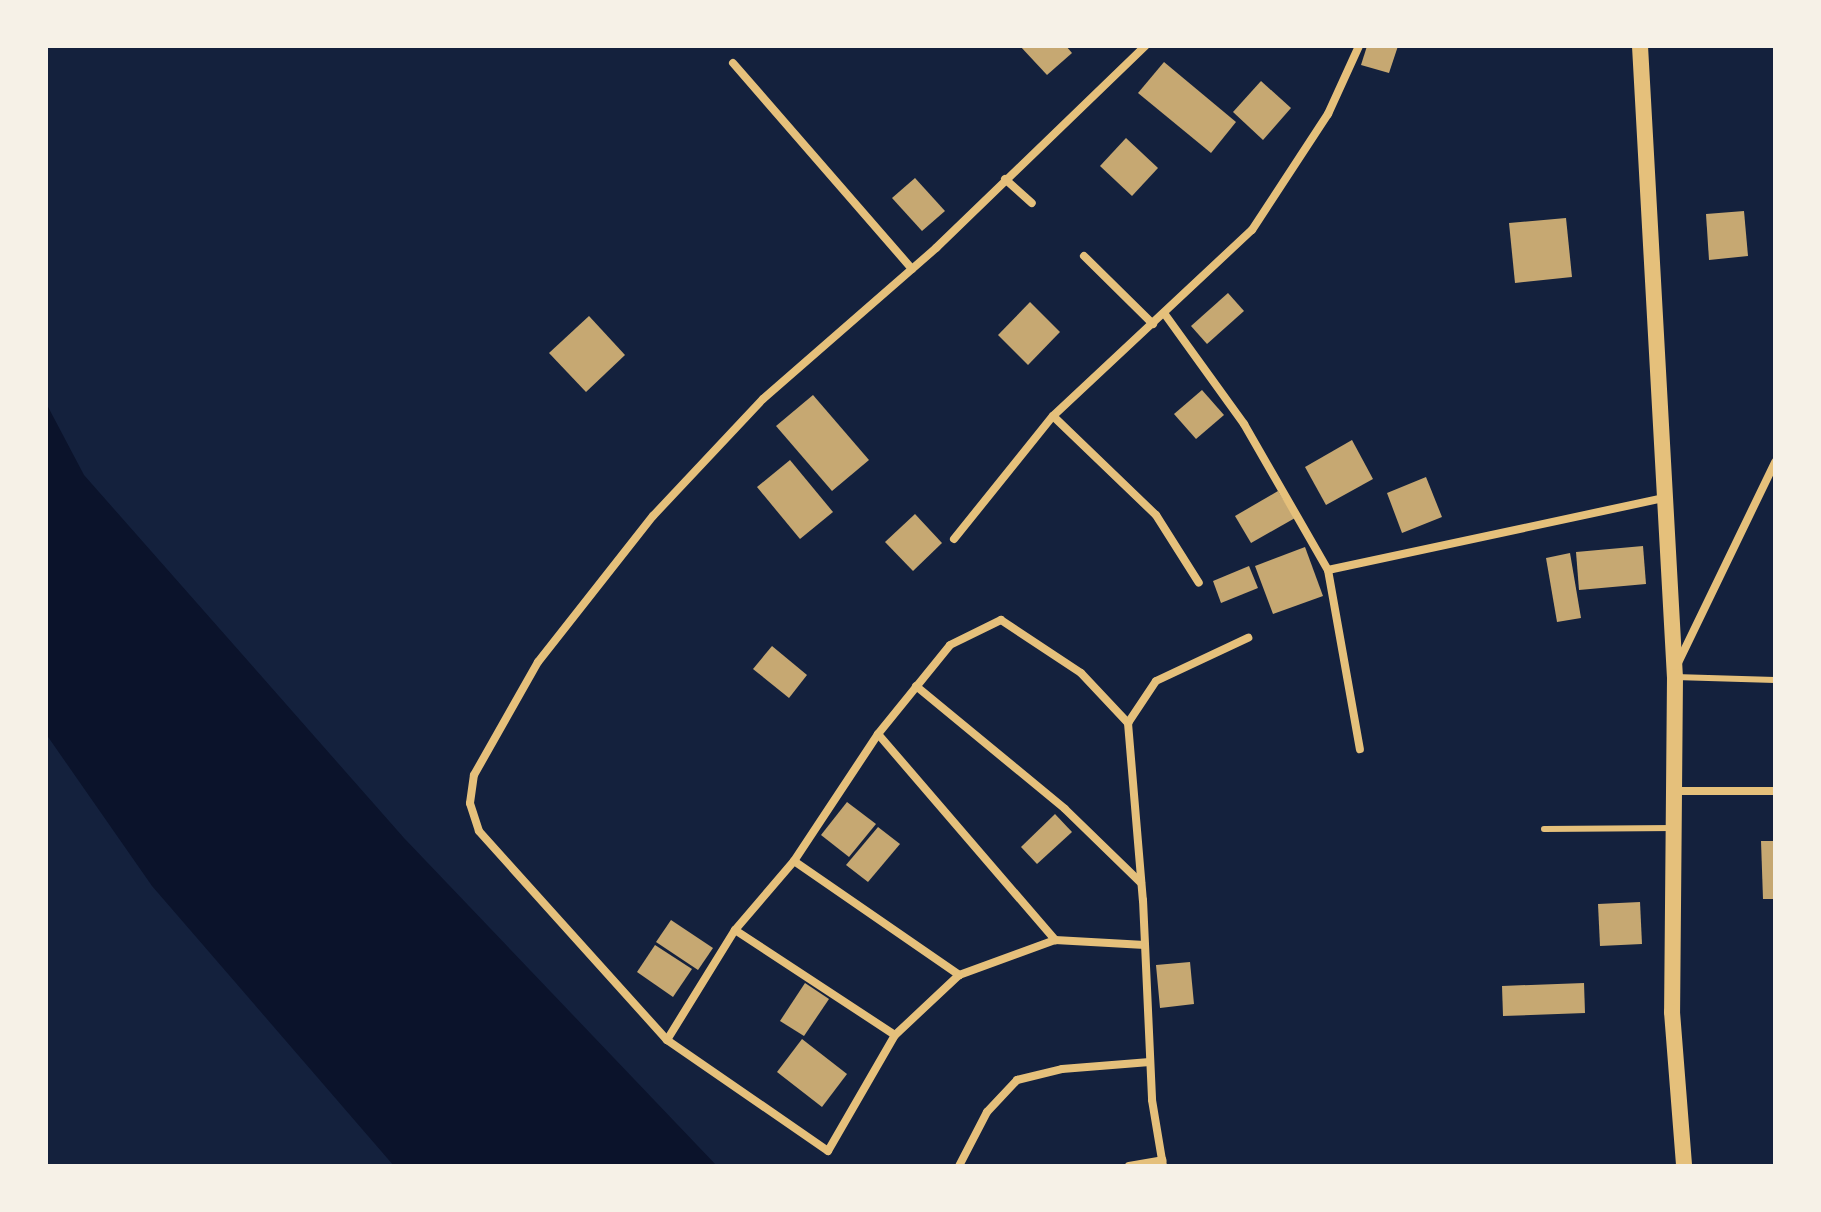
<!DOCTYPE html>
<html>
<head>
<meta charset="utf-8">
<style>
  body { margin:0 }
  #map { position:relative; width:1821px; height:1212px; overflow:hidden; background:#14213d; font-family:Literata,serif }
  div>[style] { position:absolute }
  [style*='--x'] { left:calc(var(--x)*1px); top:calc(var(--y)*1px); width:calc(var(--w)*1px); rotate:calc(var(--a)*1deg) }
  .water>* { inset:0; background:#0b132b }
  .building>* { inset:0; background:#c6a872 }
  .service>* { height:6px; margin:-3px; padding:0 3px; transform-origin:3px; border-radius:3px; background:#e5c07b }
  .minor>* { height:8px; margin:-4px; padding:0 4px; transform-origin:4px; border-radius:4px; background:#e5c07b }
  .secondary>* { height:16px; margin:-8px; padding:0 8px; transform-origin:8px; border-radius:8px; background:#e5c07b }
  span { translate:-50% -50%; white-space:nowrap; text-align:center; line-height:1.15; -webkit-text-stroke:8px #f6f1e7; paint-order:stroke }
  .frame { position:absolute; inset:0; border:48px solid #f6f1e7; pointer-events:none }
</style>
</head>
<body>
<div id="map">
  <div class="water">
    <i style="clip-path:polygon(46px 403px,84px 475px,404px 838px,717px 1166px,394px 1166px,152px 886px,46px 734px)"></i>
  </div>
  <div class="building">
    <i style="clip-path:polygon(1020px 46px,1066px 46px,1072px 53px,1047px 75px)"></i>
    <i style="clip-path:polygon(1367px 46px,1398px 46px,1389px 73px,1361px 65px)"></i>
    <i style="clip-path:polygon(1164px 62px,1236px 122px,1211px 153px,1138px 93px)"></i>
    <i style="clip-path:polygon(1261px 81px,1291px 108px,1263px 140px,1233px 112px)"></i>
    <i style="clip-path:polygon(1126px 138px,1158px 168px,1132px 196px,1100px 166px)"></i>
    <i style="clip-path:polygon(915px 178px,945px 211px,922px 231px,892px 198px)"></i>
    <i style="clip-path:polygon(1744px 211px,1748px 256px,1709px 260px,1706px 214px)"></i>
    <i style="clip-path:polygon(1566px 218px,1572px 277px,1515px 283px,1509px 223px)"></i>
    <i style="clip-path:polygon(1228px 293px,1244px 311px,1207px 344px,1191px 326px)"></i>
    <i style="clip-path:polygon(1030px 302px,1060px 332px,1028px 365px,998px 335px)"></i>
    <i style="clip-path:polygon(589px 316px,625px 355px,586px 392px,549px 353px)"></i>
    <i style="clip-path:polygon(1202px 390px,1224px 415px,1196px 439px,1174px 414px)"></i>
    <i style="clip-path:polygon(813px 395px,869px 460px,832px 491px,776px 426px)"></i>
    <i style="clip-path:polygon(1352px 440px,1373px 479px,1326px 505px,1305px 467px)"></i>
    <i style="clip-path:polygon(790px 460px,833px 512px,800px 539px,757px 487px)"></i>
    <i style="clip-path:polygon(1426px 477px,1442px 517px,1402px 533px,1387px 493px)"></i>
    <i style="clip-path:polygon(1278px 491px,1295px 518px,1251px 543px,1235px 516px)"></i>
    <i style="clip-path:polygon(915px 514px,942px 543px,913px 571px,885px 542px)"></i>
    <i style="clip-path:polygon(1643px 546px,1646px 584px,1579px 590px,1576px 552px)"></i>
    <i style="clip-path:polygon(1305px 547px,1323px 596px,1273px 614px,1255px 566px)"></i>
    <i style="clip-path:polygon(1570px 553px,1581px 618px,1557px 622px,1546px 558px)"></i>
    <i style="clip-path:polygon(1249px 566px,1258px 588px,1221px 603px,1213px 581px)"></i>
    <i style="clip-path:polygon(772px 646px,807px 675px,789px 698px,753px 669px)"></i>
    <i style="clip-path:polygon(847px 802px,876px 824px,849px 857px,821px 835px)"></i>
    <i style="clip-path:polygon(1055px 814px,1072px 832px,1037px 864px,1021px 847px)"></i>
    <i style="clip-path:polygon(878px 827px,900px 844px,868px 882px,846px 865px)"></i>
    <i style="clip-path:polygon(1761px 841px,1775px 841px,1775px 899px,1763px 899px)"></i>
    <i style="clip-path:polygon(1640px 902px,1642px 944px,1600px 946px,1598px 904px)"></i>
    <i style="clip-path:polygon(671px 920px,713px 948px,698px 970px,656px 942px)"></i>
    <i style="clip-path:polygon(655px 945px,692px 969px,673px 997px,637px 972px)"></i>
    <i style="clip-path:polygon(1190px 962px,1194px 1004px,1160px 1008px,1156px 965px)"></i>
    <i style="clip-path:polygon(805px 983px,829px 999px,804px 1036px,780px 1021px)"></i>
    <i style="clip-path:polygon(1584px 983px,1585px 1013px,1503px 1016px,1502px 986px)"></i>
    <i style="clip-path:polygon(802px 1039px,847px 1074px,822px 1107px,777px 1072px)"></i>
  </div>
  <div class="service">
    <i style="--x:1675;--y:677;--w:100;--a:1.7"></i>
    <i style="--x:1544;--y:829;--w:130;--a:-0.4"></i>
  </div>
  <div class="minor">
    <i style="--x:733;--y:63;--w:273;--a:49"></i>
    <i style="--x:1005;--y:179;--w:36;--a:42"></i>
    <i style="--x:1084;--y:256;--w:97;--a:44.6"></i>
    <i style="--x:1164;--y:313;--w:137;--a:54.2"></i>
    <i style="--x:1244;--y:424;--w:168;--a:60.1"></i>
    <i style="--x:1328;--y:570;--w:345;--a:-12.1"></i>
    <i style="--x:1053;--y:416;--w:143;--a:43.9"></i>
    <i style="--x:1156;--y:515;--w:80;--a:57.7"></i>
    <i style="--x:954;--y:539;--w:158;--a:-51.2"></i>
    <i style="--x:1053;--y:416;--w:272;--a:-43.1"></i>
    <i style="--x:1252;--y:230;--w:139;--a:-56.8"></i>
    <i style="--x:1328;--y:114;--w:75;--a:-65.5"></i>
    <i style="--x:1328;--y:570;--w:182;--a:79.9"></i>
    <i style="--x:1678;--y:663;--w:223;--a:-64.2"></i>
    <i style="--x:916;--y:686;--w:193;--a:39.5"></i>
    <i style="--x:1065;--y:809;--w:106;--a:44.2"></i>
    <i style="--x:1128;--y:723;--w:50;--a:-56.3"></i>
    <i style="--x:1156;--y:681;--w:102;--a:-25.1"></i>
    <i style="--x:878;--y:734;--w:272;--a:49.3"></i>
    <i style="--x:1055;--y:940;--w:102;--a:160"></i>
    <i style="--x:959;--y:975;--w:88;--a:136.8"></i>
    <i style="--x:895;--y:1035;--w:134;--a:120"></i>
    <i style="--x:828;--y:1151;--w:196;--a:-145.4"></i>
    <i style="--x:667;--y:1040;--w:129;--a:-58.3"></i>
    <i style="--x:735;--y:930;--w:91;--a:-49.5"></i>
    <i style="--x:794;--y:861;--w:152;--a:-56.5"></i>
    <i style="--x:878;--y:734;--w:114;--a:-51"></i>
    <i style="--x:950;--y:645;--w:57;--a:-26.1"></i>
    <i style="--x:1001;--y:620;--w:96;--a:33.5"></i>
    <i style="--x:1081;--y:673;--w:69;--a:46.8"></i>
    <i style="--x:1128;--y:723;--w:178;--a:85.2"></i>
    <i style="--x:1143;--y:900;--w:200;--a:87.4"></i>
    <i style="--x:1152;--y:1100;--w:67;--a:80.5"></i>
    <i style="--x:1674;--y:791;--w:101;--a:0"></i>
    <i style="--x:794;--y:861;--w:201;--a:34.6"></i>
    <i style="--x:735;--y:930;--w:191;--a:33.3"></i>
    <i style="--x:1055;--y:940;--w:90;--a:3.2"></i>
    <i style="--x:667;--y:1040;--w:281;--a:-132"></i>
    <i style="--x:479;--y:831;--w:29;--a:-108"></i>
    <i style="--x:470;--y:803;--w:28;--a:-82"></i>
    <i style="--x:474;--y:775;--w:130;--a:-60.5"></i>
    <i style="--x:538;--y:662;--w:186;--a:-51.8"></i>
    <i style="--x:653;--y:516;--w:161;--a:-46.8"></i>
    <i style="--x:763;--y:399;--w:230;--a:-41.1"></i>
    <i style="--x:936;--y:248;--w:291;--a:-44"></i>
    <i style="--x:959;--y:1166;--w:61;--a:-62.6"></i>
    <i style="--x:987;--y:1112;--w:44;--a:-46.8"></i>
    <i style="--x:1017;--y:1080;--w:46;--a:-13.7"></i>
    <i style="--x:1062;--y:1069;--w:88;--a:-4.5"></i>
    <i style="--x:1129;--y:1166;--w:34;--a:-10"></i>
  </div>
  <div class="secondary">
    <i style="--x:1640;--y:46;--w:632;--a:86.83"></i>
    <i style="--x:1675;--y:677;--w:335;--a:90.5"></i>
    <i style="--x:1672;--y:1012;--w:154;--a:85.5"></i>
  </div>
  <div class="frame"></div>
</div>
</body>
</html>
